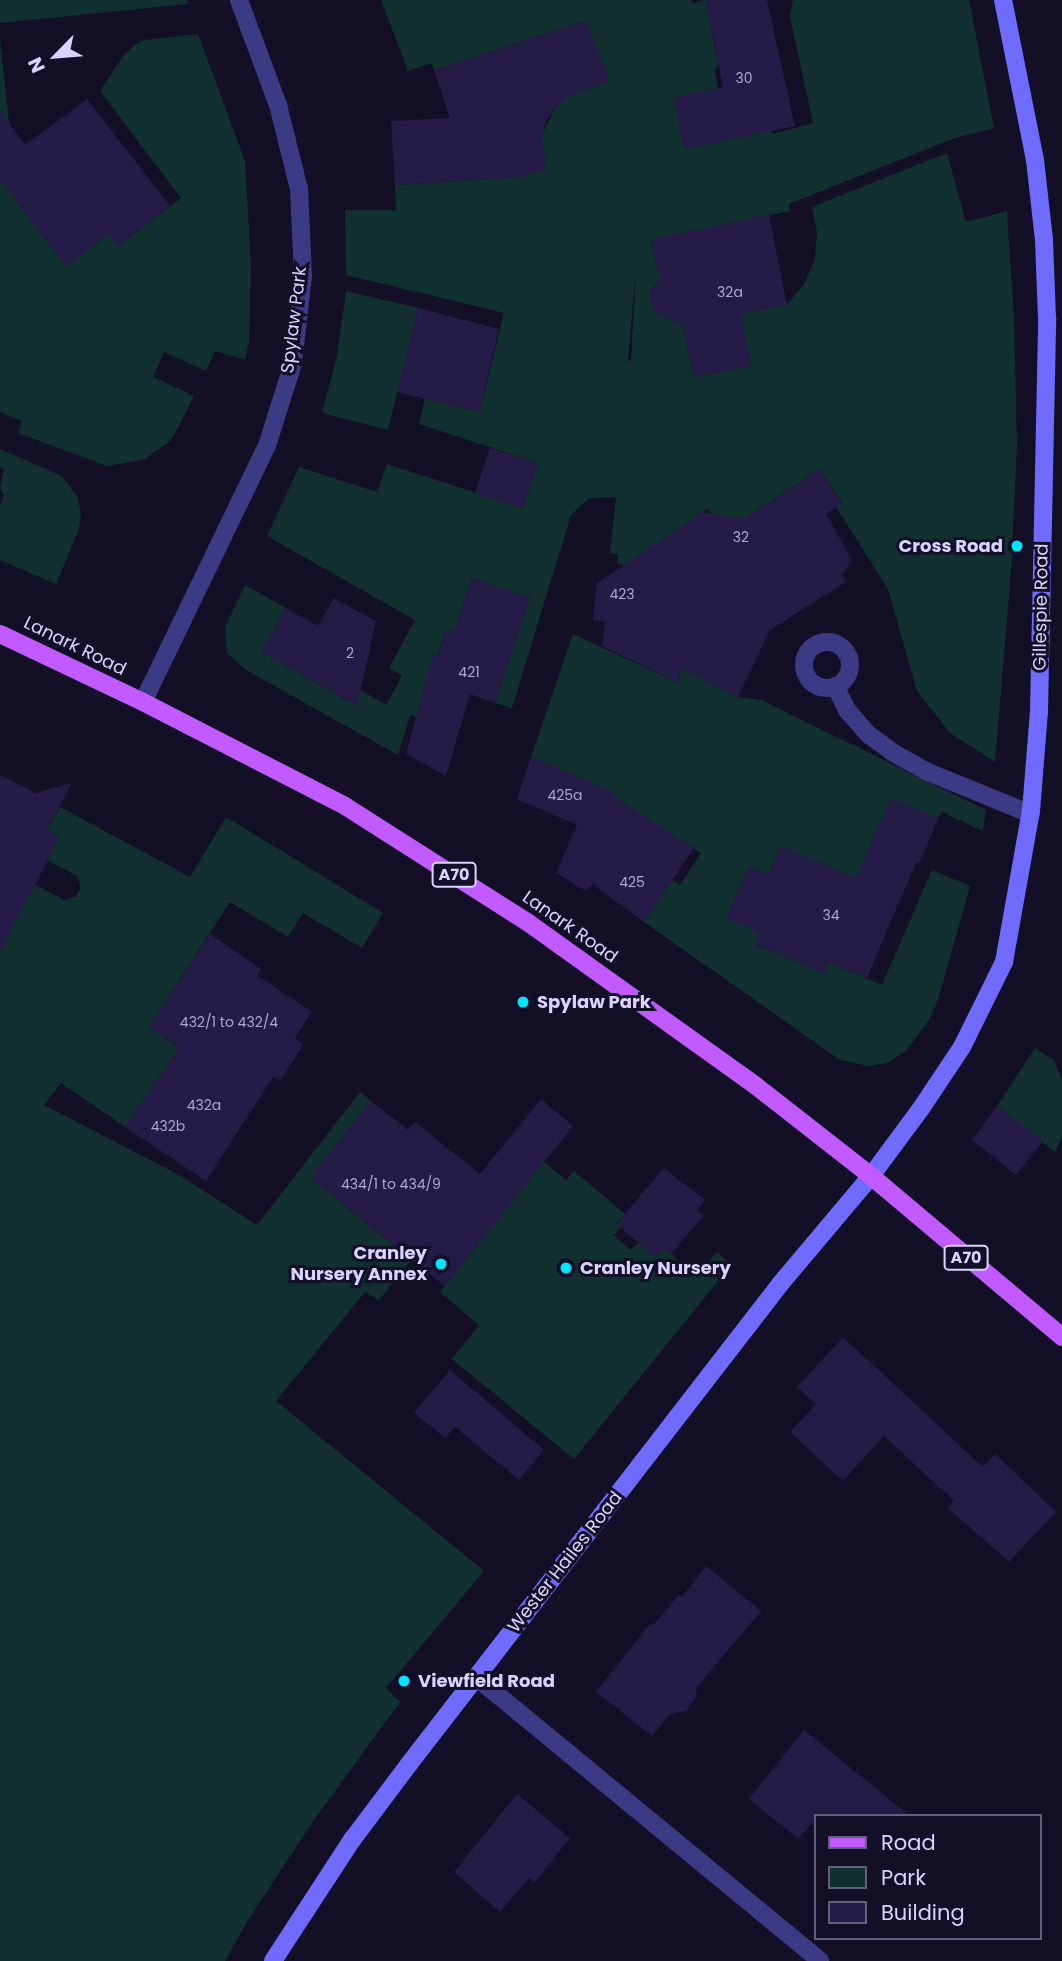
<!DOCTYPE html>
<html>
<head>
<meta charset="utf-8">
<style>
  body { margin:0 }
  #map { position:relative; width:1062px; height:1961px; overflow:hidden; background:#130f26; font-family:Poppins,sans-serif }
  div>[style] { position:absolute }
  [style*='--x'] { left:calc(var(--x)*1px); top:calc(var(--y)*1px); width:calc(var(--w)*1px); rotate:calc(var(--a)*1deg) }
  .green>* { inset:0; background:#12302f }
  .building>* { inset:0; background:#241b47 }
  .lane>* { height:18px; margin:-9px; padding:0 9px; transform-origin:9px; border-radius:9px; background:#3d3a85 }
  .lane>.ring { margin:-9px; padding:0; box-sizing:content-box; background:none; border:18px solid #3d3a85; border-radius:50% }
  .street>* { height:18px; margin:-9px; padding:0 9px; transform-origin:9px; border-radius:9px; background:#3d3a85 }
  .secondary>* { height:18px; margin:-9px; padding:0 9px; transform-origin:9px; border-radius:9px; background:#6f6bff }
  .primary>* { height:18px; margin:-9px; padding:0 9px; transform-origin:9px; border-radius:9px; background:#c25bff }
  .dots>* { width:19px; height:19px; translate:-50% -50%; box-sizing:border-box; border:4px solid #130f26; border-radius:50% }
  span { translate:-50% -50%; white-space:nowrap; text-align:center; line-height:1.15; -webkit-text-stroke:6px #130f26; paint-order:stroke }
  .number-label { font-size:14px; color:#aca6d1 }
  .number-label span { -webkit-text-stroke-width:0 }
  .shield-label span { padding:2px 5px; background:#130f26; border:2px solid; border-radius:5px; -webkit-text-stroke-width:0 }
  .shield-label { font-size:16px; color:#d9d4ff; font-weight:700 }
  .street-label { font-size:18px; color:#d9d4ff }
  .poi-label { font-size:18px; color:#d9d4ff; font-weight:700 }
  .right { translate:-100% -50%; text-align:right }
  .left { translate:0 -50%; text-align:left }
  .legend { position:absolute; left:814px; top:1814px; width:228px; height:126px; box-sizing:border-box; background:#130f26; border:2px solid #625e7d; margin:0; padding:9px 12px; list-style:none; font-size:21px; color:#d9d4ff }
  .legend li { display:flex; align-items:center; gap:14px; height:35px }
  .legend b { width:35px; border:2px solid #625e7d }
  .north { position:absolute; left:21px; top:21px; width:70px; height:70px; -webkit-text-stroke:5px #130f26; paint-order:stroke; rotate:245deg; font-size:19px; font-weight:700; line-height:28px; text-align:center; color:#d9d4ff }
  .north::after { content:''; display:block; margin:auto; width:24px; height:32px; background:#d9d4ff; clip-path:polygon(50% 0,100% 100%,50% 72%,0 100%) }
</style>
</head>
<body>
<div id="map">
  <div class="green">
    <i style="clip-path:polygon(0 0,186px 0,188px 4px,0 23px)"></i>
    <i style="clip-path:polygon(evenodd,381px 0,691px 0,693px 3px,704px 0,741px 0,748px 22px,711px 31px,718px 63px,715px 72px,718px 88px,674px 98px,684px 149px,770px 126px,772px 134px,813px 123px,790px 17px,793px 0,969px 0,994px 128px,955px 138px,789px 204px,790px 211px,651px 240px,658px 272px,673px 280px,657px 283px,649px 292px,680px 313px,694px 377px,751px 366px,744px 332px,733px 315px,787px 305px,804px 284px,815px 259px,817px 233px,812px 207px,947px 153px,966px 222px,1007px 211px,1014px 317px,1017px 446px,1011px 572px,995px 762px,950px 733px,917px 691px,888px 589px,836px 507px,842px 503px,820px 469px,738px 523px,716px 521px,708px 509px,647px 550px,699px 677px,738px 697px,761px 700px,986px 810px,983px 831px,942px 812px,938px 819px,891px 799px,871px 843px,916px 863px,901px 898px,781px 846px,768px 874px,749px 866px,727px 918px,761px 933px,756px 945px,824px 973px,829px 962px,882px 985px,932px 870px,970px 886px,938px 1000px,929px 1020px,906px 1051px,887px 1063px,868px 1066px,840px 1060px,644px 922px,672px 880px,680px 885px,701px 853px,637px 812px,592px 844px,613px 792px,531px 757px,573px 634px,679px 683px,683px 645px,651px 568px,618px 564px,618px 554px,610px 553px,616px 497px,589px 498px,571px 515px,512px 708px,495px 703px,530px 598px,472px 578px,454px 632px,446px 630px,417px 717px,410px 715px,398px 755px,246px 670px,227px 653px,225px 627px,245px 585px,286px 608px,262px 652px,351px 703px,359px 689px,386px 705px,402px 676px,389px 668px,415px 620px,267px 536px,299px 467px,377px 492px,387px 464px,523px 508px,538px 463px,419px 424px,425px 398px,480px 412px,504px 313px,346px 275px,345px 210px,396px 210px,395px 185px,522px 177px,555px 108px,567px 97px,609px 81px,585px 21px,434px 70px,431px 63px,408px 71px,381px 0,636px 269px,631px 361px,630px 361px,628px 360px,636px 269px)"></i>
    <i style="clip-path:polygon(198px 34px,245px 161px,251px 265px,249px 340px,245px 360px,215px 351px,206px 371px,164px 352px,153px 377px,194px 396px,177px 430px,169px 442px,143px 460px,107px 466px,18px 433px,22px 421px,0 412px,0 182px,11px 176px,66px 266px,109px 234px,118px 246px,181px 198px,100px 91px,123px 56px,136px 44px,145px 40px)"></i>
    <i style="clip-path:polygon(0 39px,9px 123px,0 130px)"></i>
    <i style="clip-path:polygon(346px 291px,418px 308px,388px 430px,322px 413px,337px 356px)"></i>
    <i style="clip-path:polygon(0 449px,62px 476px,77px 496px,81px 513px,79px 529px,56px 584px,0 560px,0 505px,4px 496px,0 488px,4px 469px,0 467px)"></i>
    <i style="clip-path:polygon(60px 807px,190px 877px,226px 817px,383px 913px,362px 948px,303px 913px,288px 937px,230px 902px,149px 1027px,179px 1048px,125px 1127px,61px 1083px,44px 1105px,179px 1175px,257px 1225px,360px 1092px,371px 1101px,347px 1208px,396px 1247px,480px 1174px,544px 1162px,566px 1180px,574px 1171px,625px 1214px,616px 1223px,621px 1228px,614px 1235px,630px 1250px,639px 1242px,665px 1249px,690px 1271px,693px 1269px,698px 1273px,717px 1252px,731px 1265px,574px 1459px,452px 1359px,479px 1325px,440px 1292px,486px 1235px,453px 1208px,379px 1300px,365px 1292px,276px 1401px,484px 1571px,386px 1688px,400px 1702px,314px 1820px,248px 1920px,225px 1961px,0 1961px,0 912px,34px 884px,64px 900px,76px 896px,81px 888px,77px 876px,47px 860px,47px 830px)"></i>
    <i style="clip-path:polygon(1035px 1048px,1054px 1060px,1062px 1079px,1062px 1137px,1055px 1152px,997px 1106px)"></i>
  </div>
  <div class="building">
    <i style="clip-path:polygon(705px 0,767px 0,795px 126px,684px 150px,673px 98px,723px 87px)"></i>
    <i style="clip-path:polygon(585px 21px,610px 81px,567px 97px,555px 108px,546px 121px,542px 137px,547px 169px,522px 177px,395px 185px,391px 121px,450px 118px,434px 70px)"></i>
    <i style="clip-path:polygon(87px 99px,170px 206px,118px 246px,109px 234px,66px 267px,0 180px,0 111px,25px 145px)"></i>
    <i style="clip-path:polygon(769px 215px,787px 305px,741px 314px,751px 366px,694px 377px,683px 326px,653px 312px,649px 292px,660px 280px,651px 239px)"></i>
    <i style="clip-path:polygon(418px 308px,499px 329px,480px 412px,397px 392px)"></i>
    <i style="clip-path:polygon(490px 448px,538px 463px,523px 509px,475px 493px)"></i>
    <i style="clip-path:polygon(820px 469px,842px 504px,826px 514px,852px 560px,842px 575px,846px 582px,770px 630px,738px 697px,680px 668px,679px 683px,602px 646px,605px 622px,593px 620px,597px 583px,703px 512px,744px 519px)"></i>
    <i style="clip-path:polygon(472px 578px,530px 598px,495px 703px,470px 694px,446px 776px,406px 754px,433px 654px,438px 656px,446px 630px,454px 632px)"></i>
    <i style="clip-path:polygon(334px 598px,376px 621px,357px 706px,262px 652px,286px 608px,318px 626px)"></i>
    <i style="clip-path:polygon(531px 757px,614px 792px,612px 795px,694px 848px,644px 922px,592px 884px,586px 891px,556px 873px,577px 825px,517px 799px)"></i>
    <i style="clip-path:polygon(0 775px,36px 793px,72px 783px,47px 830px,60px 837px,0 951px)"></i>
    <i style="clip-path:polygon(891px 798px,938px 819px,919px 864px,916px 862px,867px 978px,829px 962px,825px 974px,755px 944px,760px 933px,727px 919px,749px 866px,768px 874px,781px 846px,856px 878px)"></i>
    <i style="clip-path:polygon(210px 934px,261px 969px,257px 975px,312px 1012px,295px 1038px,303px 1045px,280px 1081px,273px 1077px,206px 1181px,125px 1127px,179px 1048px,149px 1027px)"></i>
    <i style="clip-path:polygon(541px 1099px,573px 1126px,445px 1286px,310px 1178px,371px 1101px,408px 1130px,415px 1122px,480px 1174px)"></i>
    <i style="clip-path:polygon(997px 1106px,1043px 1141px,1016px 1175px,972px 1140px)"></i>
    <i style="clip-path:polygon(664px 1168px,705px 1200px,697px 1210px,703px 1216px,671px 1254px,665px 1249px,656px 1258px,616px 1224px)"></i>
    <i style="clip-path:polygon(843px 1337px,983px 1467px,995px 1454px,1056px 1512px,1009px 1562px,948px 1508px,954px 1501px,884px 1436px,843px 1481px,790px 1432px,816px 1404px,797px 1387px)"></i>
    <i style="clip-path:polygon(450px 1370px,544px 1450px,519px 1480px,455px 1427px,445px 1438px,414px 1413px)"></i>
    <i style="clip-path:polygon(706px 1566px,761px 1611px,696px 1688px,697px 1696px,686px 1711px,670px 1714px,652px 1736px,596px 1692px,649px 1625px,652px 1626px,679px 1595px,682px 1597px)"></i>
    <i style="clip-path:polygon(804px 1730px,910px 1816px,815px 1816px,815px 1820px,798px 1839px,749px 1799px)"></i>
    <i style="clip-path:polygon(517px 1794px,570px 1838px,534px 1883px,529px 1878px,500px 1912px,454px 1872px)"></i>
  </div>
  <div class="lane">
    <i class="ring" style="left:804px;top:642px;width:28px;height:28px"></i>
    <i style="--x:835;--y:686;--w:27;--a:63"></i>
    <i style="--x:847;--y:710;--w:33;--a:49"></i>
    <i style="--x:869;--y:735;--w:29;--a:36"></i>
    <i style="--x:892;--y:752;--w:41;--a:29.1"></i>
    <i style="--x:928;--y:772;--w:111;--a:22.2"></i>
  </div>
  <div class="street">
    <i style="--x:143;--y:702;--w:284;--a:-64.2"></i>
    <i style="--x:267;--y:446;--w:87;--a:-72.6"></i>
    <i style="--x:293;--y:363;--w:88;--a:-83.4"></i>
    <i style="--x:303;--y:276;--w:87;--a:-92.6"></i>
    <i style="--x:299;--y:189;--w:87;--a:-104"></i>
    <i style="--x:278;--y:105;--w:112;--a:-110.4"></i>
    <i style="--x:476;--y:1677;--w:446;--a:39.5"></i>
  </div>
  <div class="secondary">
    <i style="--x:273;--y:1961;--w:145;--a:-56.9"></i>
    <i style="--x:352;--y:1840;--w:95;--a:-53.1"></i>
    <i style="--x:409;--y:1764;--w:608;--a:-52.28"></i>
    <i style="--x:781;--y:1283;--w:140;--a:-49.9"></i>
    <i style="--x:871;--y:1176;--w:86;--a:-53.5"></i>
    <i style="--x:922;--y:1107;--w:72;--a:-56.3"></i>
    <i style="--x:962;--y:1047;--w:95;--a:-63.7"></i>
    <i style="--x:1004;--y:962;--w:153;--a:-79.9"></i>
    <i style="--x:1031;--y:811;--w:100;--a:-85.4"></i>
    <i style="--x:1039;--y:711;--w:393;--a:-88.8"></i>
    <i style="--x:1047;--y:318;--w:78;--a:-92.2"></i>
    <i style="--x:1044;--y:240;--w:81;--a:-96.4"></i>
    <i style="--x:1035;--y:160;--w:163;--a:-101.3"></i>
  </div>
  <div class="primary">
    <i style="--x:0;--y:634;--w:158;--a:25.4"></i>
    <i style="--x:143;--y:702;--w:227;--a:27.2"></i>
    <i style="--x:345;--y:806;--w:219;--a:32.5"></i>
    <i style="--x:530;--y:924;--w:278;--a:35.6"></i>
    <i style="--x:756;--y:1086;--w:146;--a:38"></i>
    <i style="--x:871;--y:1176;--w:250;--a:40.1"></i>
  </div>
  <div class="dots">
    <i style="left:1017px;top:546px;background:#00e5ff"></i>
    <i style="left:523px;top:1002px;background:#00e5ff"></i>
    <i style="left:441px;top:1264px;background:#00e5ff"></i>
    <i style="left:566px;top:1268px;background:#00e5ff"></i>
    <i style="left:404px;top:1681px;background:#00e5ff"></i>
  </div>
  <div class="number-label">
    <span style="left:744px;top:78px">30</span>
    <span style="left:730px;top:292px">32a</span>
    <span style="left:741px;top:537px">32</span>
    <span style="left:622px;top:594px">423</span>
    <span style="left:350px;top:653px">2</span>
    <span style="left:469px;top:672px">421</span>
    <span style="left:565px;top:795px">425a</span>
    <span style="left:632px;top:882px">425</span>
    <span style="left:831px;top:915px">34</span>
    <span style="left:229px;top:1022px">432/1 to 432/4</span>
    <span style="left:204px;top:1105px">432a</span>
    <span style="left:168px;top:1126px">432b</span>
    <span style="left:391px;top:1184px">434/1 to 434/9</span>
  </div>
  <div class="shield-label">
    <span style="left:454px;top:875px">A70</span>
    <span style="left:966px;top:1258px">A70</span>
  </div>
  <div class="street-label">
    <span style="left:294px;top:320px;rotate:-83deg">Spylaw Park</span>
    <span style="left:1041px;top:607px;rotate:-89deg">Gillespie Road</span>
    <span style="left:75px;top:646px;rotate:26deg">Lanark Road</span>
    <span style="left:570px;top:927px;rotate:35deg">Lanark Road</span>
    <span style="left:565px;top:1562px;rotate:-52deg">Wester Hailes Road</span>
  </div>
  <div class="poi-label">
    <span class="right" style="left:1003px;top:546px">Cross Road</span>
    <span class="left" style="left:537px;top:1002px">Spylaw Park</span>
    <span class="right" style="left:427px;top:1264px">Cranley<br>Nursery Annex</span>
    <span class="left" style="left:580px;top:1268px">Cranley Nursery</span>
    <span class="left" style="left:418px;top:1681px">Viewfield Road</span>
  </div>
  <ul class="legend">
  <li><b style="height:9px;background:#c25bff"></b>Road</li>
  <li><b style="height:19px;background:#12302f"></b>Park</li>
  <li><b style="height:19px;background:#241b47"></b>Building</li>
  </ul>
  <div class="north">N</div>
</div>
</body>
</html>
